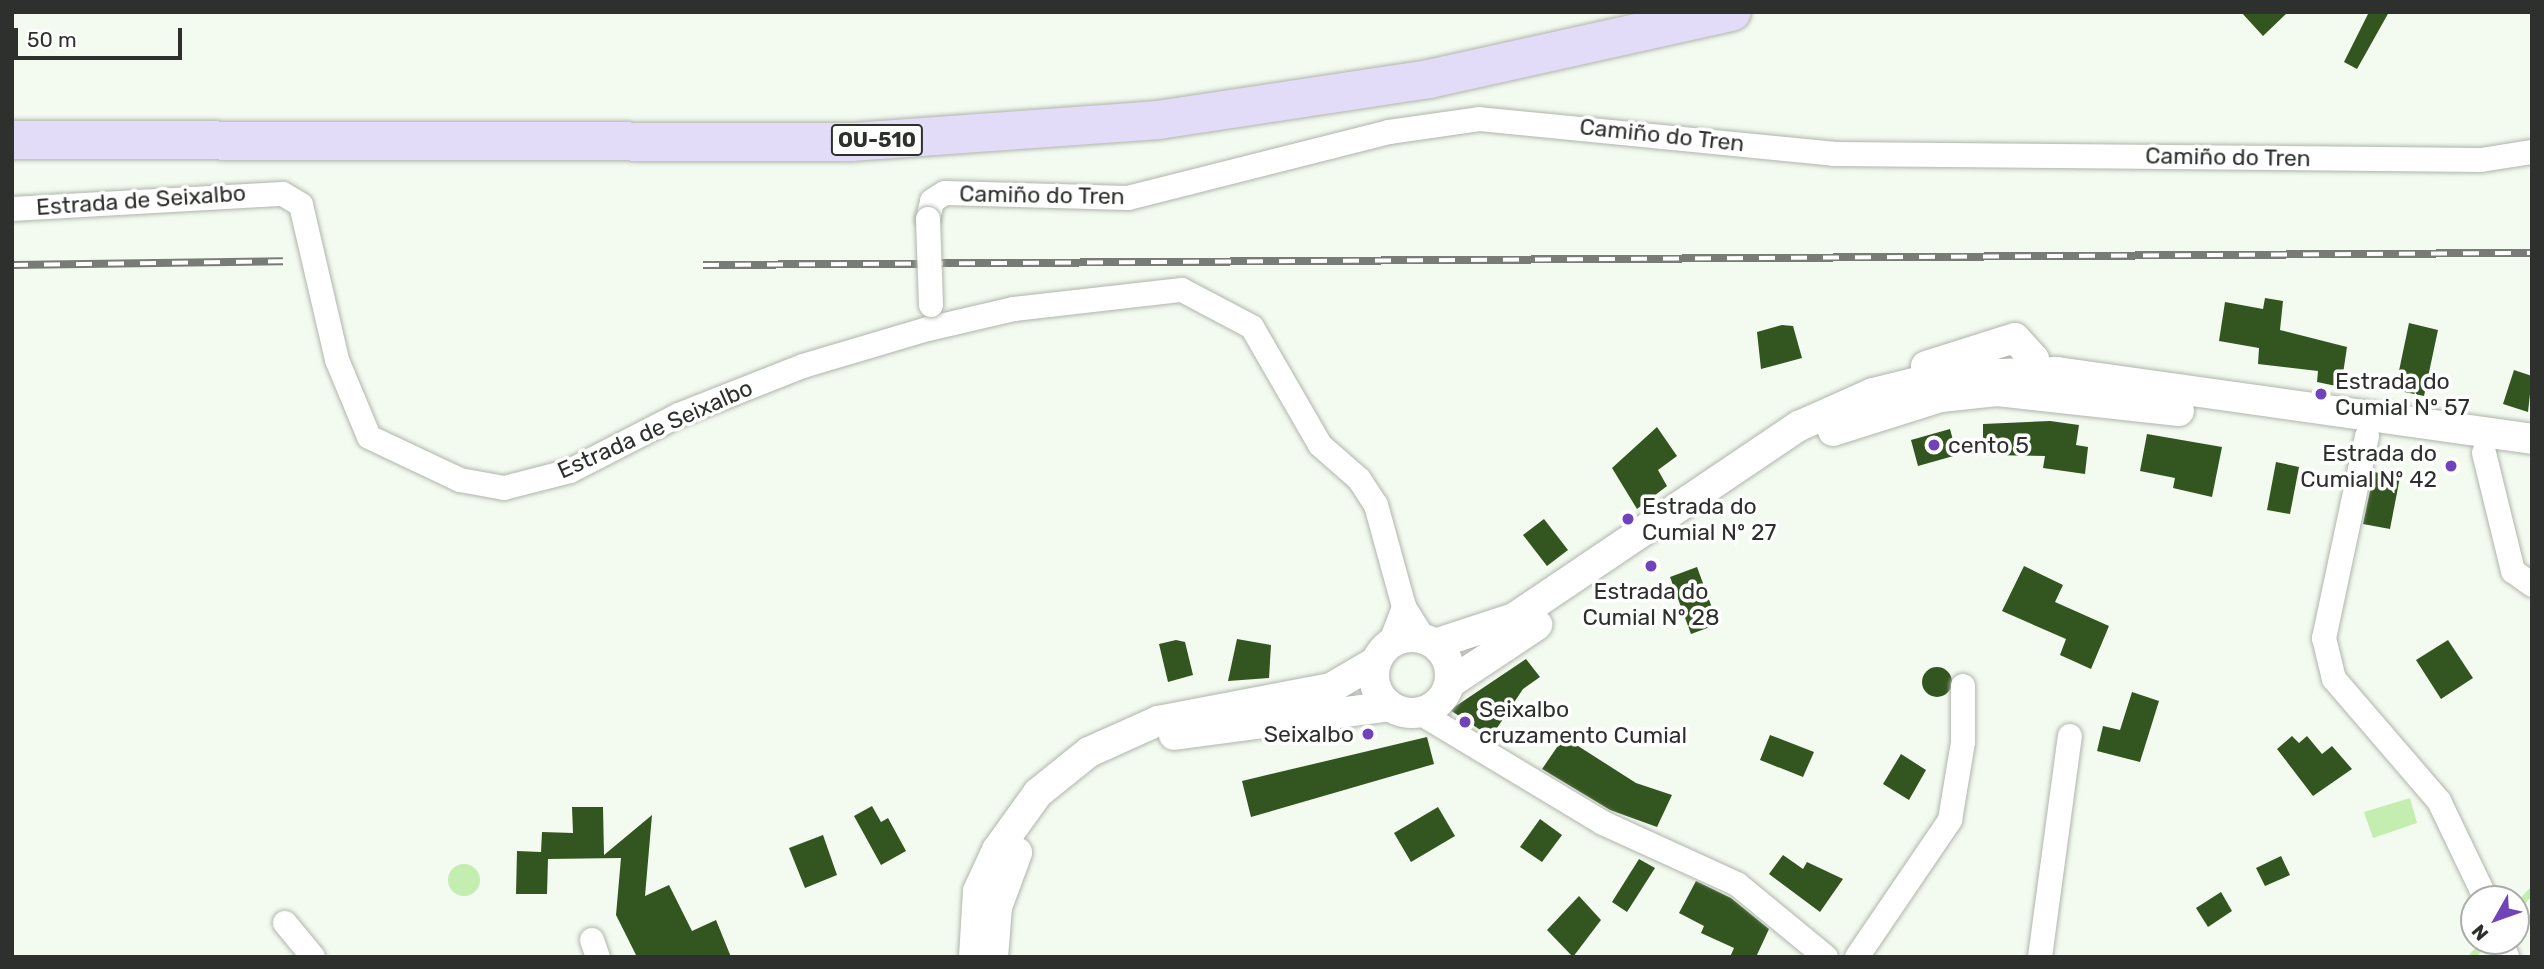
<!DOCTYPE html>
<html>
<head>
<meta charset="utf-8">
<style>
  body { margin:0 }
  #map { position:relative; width:2544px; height:969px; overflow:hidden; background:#f3faf0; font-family:Rubik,sans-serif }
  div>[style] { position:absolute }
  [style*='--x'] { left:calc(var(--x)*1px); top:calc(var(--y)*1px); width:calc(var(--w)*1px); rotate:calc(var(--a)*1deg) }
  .water>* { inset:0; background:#c4edb0 }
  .round { border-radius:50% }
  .stream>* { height:7px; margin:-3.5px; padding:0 3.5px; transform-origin:3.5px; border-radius:3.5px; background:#c4edb0 }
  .building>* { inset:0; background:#33551f }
  .roads { filter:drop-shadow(0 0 2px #afb5ac) drop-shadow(0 0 2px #afb5ac) }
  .minor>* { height:24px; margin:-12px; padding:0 12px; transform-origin:12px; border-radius:12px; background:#fff }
  .tertiary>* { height:30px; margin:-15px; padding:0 15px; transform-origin:15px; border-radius:15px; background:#fff }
  .tertiary>.ring { margin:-15px; padding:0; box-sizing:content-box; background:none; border:30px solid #fff; border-radius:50% }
  .primary>* { height:38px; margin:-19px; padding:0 19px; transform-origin:19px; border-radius:19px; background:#e3dcf9 }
  .rail>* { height:8px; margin-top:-4px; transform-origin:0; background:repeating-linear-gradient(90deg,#fff 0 16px,#787c76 0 32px); box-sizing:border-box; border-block:2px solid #787c76 }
  .bridges { filter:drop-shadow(0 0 2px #afb5ac) drop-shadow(0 0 2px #afb5ac) }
  .minor-bridge>* { height:24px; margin:-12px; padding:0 12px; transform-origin:12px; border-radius:12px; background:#fff }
  .dots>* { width:19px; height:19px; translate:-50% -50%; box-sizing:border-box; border:4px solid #fff; border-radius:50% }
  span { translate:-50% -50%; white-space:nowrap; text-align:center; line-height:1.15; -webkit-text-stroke:7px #fff; paint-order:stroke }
  .shield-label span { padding:2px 5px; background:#fff; border:2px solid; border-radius:5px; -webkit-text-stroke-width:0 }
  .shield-label { font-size:21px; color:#2d302c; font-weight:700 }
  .street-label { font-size:23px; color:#2d302c }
  .poi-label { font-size:23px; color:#2d302c }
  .left { translate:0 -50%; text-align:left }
  .right { translate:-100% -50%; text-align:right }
  .frame { position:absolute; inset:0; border:14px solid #2d302c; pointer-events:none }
  .north { position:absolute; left:2460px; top:885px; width:70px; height:70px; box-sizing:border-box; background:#fff; border:2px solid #abacab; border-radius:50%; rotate:230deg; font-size:19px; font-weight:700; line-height:28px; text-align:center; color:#2d302c }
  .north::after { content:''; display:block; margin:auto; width:24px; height:32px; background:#7043ba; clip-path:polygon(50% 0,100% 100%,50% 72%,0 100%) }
  .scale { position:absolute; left:14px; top:28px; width:168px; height:32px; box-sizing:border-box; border:4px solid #2d302c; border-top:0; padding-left:9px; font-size:21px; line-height:24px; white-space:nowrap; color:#2d302c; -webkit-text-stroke:5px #fff; paint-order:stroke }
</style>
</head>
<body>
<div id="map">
  <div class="water">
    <i style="clip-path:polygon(2410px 798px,2417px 823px,2373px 838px,2364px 812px)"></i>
    <i class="round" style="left:448px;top:864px;width:32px;height:32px"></i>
  </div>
  <div class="stream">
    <i style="--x:2516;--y:907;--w:23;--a:-47"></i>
    <i style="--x:2471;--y:957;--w:21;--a:-49"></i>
  </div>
  <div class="building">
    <i style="clip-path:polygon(2241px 12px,2288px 12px,2263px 36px)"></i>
    <i style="clip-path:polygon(2369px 12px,2389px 12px,2357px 69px,2344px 62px)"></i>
    <i style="clip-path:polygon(2265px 298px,2283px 301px,2280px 330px,2347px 347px,2341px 387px,2317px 382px,2318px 371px,2258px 364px,2259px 348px,2219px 341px,2225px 302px,2263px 309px)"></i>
    <i style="clip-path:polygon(2409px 323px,2438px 330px,2424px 396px,2395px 390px)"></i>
    <i style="clip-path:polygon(1782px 325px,1793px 326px,1802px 358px,1761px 369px,1757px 332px)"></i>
    <i style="clip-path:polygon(2514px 370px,2532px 376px,2528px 412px,2503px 404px)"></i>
    <i style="clip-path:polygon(2050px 421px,2079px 425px,2076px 445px,2088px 447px,2085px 474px,2043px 468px,2045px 456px,1983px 455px,1983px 424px)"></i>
    <i style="clip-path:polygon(1657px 427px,1677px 456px,1658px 470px,1667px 486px,1637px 509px,1612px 468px)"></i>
    <i style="clip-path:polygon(1950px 429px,1957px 455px,1918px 466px,1911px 440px)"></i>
    <i style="clip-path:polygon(2147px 434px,2222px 447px,2212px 497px,2173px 488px,2175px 478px,2140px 471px)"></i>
    <i style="clip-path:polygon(2276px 462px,2299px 467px,2290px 514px,2267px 510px)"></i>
    <i style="clip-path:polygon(2374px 472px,2400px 477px,2390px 529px,2363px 524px)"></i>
    <i style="clip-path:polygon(1544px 519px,1568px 550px,1547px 566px,1523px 535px)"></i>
    <i style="clip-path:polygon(2024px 566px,2063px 585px,2055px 602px,2109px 626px,2091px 669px,2060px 655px,2066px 639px,2002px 611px)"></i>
    <i style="clip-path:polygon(1697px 567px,1718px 624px,1691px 634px,1670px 577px)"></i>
    <i style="clip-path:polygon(1237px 639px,1271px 645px,1269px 678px,1228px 681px)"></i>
    <i style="clip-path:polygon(1176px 640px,1185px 642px,1193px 675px,1168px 682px,1159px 644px)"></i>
    <i style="clip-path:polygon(2448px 640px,2473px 678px,2441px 699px,2416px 660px)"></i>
    <i style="clip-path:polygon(1526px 659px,1540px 677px,1523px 689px,1491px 737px,1450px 710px)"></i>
    <i class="round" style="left:1922px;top:667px;width:30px;height:30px"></i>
    <i style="clip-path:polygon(2132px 692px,2159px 701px,2140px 762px,2097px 751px,2103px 726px,2120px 730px)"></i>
    <i style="clip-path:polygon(1770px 735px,1814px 752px,1803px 777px,1760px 760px)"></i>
    <i style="clip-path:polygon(2292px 736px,2299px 743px,2307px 736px,2322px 754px,2332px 746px,2352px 769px,2313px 796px,2277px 749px)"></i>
    <i style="clip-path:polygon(1427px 737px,1434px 764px,1251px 817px,1242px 781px)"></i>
    <i style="clip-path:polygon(1564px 737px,1636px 783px,1672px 795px,1657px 827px,1610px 810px,1542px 769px)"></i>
    <i style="clip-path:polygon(1901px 754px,1926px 770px,1909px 800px,1883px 784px)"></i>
    <i style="clip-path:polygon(872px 806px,881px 822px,888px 818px,906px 851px,881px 865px,854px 816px)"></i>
    <i style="clip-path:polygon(572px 807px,603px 807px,604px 855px,652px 815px,645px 896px,669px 885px,692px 931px,716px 920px,731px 957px,637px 957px,616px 915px,621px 858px,548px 859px,547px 894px,516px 894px,517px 851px,541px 852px,542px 832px,573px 833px)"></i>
    <i style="clip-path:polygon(1438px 807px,1455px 836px,1411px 862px,1394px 833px)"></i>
    <i style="clip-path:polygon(1540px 819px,1562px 835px,1542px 862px,1520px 847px)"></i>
    <i style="clip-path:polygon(823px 835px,837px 875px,805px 888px,789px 848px)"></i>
    <i style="clip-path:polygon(1783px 855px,1803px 869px,1807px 862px,1843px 879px,1820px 912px,1769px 874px)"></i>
    <i style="clip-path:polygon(2281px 856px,2290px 875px,2265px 886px,2256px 868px)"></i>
    <i style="clip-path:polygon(1639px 859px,1655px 868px,1627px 912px,1612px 902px)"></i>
    <i style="clip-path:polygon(1696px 881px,1731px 898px,1769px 929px,1756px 957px,1730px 957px,1734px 948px,1701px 933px,1704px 926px,1679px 913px)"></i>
    <i style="clip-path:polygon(2221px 892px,2232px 911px,2208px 927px,2196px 908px)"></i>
    <i style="clip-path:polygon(1579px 896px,1601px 920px,1573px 957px,1547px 930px)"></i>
  </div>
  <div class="roads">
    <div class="minor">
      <i style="--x:12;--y:209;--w:271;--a:-3.2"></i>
      <i style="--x:283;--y:194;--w:21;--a:31"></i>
      <i style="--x:301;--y:205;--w:159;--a:76.9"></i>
      <i style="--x:337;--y:360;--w:83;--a:67.4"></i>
      <i style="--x:369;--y:437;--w:101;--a:25.3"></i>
      <i style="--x:460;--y:480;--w:45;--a:10.3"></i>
      <i style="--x:504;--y:488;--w:68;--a:-14.4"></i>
      <i style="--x:570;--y:471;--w:123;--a:-27.2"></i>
      <i style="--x:679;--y:415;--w:133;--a:-21.6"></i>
      <i style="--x:803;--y:366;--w:130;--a:-16.5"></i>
      <i style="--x:928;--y:329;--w:88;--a:-13.1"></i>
      <i style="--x:1014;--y:309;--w:169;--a:-6.5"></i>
      <i style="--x:1182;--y:290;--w:79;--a:27.9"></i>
      <i style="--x:1252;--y:327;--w:136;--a:60"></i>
      <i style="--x:1320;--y:445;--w:52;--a:41.1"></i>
      <i style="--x:1359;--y:479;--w:31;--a:57"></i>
      <i style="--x:1376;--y:505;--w:106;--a:74.6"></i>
      <i style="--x:1404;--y:607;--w:38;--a:58"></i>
      <i style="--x:928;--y:219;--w:18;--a:-77"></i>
      <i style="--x:932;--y:201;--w:15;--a:-32"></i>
      <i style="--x:945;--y:193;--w:183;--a:1.6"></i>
      <i style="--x:1128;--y:198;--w:269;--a:-14.2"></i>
      <i style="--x:1389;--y:132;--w:91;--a:-8.2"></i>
      <i style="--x:1479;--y:119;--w:357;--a:5.6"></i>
      <i style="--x:1834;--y:154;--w:647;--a:0.53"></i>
      <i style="--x:2481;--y:160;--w:52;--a:-8.9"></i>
      <i style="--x:2367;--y:436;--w:207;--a:102"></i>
      <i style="--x:2324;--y:638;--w:42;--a:76.3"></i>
      <i style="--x:2334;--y:679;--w:161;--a:49.3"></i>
      <i style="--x:2439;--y:801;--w:109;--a:64.4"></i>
      <i style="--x:2484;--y:453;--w:122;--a:76.2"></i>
      <i style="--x:2513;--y:571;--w:24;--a:36"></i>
      <i style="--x:1390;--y:644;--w:40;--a:-69"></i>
      <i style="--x:1420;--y:713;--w:214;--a:31"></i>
      <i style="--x:1603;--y:823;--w:147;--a:24.5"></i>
      <i style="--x:1737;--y:884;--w:115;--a:39.4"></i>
      <i style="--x:285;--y:923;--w:44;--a:50.5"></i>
      <i style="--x:592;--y:940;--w:18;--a:71"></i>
      <i style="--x:2501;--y:941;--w:17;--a:69"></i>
      <i style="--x:1857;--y:957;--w:166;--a:-55.8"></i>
      <i style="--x:1950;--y:820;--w:79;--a:-80.5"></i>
      <i style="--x:1963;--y:742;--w:56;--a:-90"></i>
      <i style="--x:2040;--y:957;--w:223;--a:-82.3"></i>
    </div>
    <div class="tertiary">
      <i style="--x:1926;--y:366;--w:93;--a:-17.5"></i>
      <i style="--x:2015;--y:338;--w:28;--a:48"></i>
      <i style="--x:2034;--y:359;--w:22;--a:93"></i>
      <i style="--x:1833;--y:431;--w:113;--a:-17.5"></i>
      <i style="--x:1941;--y:397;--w:56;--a:-6.1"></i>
      <i style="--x:1997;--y:391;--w:183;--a:6.3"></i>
      <i class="ring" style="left:1374px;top:637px;width:46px;height:46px"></i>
      <i style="--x:1435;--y:644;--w:83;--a:-18.2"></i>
      <i style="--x:1514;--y:618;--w:344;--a:-34"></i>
      <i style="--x:1799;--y:426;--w:81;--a:-24"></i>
      <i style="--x:1873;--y:393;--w:71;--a:-13.8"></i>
      <i style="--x:1942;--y:376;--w:115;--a:-2"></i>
      <i style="--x:2057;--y:372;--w:480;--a:8"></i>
      <i style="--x:1450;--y:683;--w:105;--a:-33.7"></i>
      <i style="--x:1174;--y:735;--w:218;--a:-7.6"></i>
      <i style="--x:974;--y:957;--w:66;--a:-86.5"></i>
      <i style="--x:978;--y:891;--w:45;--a:-65.1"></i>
      <i style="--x:997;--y:850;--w:70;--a:-54.3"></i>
      <i style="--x:1038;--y:793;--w:65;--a:-38.8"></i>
      <i style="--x:1089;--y:752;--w:76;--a:-24.2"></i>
      <i style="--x:1158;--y:721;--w:176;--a:-10.8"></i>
      <i style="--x:1331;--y:688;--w:53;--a:-30.4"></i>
      <i style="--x:993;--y:957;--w:50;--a:-85.4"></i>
      <i style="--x:997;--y:907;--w:58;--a:-69.7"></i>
    </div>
    <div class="primary">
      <i style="--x:12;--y:140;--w:840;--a:0.14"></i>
      <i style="--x:852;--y:142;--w:307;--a:-4.1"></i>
      <i style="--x:1158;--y:120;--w:274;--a:-8.6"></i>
      <i style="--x:1429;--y:79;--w:310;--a:-12.5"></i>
    </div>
  </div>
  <div class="rail">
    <i style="--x:12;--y:265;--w:271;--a:-0.8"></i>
    <i style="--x:703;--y:265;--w:1829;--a:-0.38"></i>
  </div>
  <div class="bridges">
    <div class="minor-bridge">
      <i style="--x:928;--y:219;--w:86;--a:88"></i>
    </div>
  </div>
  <div class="dots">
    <i style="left:2321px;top:394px;background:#7043ba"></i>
    <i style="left:1934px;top:445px;background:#7043ba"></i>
    <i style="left:2451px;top:466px;background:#7043ba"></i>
    <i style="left:1628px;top:519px;background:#7043ba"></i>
    <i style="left:1651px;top:566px;background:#7043ba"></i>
    <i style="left:1465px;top:722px;background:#7043ba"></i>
    <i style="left:1368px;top:734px;background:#7043ba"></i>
  </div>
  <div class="shield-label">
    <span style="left:877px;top:140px">OU-510</span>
  </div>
  <div class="street-label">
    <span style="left:1662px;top:135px;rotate:6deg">Camiño do Tren</span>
    <span style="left:2228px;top:157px;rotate:1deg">Camiño do Tren</span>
    <span style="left:1042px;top:195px;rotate:1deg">Camiño do Tren</span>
    <span style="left:141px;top:200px;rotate:-4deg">Estrada de Seixalbo</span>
    <span style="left:655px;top:429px;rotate:-24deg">Estrada de Seixalbo</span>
  </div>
  <div class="poi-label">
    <span class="left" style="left:2335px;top:394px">Estrada do<br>Cumial Nº 57</span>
    <span class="left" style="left:1948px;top:445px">cento 5</span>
    <span class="right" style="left:2437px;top:466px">Estrada do<br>Cumial Nº 42</span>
    <span class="left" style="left:1642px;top:519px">Estrada do<br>Cumial Nº 27</span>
    <span style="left:1651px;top:604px">Estrada do<br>Cumial Nº 28</span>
    <span class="left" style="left:1479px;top:722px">Seixalbo<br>cruzamento Cumial</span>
    <span class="right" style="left:1354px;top:734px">Seixalbo</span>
  </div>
  <div class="frame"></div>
  <div class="north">N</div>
  <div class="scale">50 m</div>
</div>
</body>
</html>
